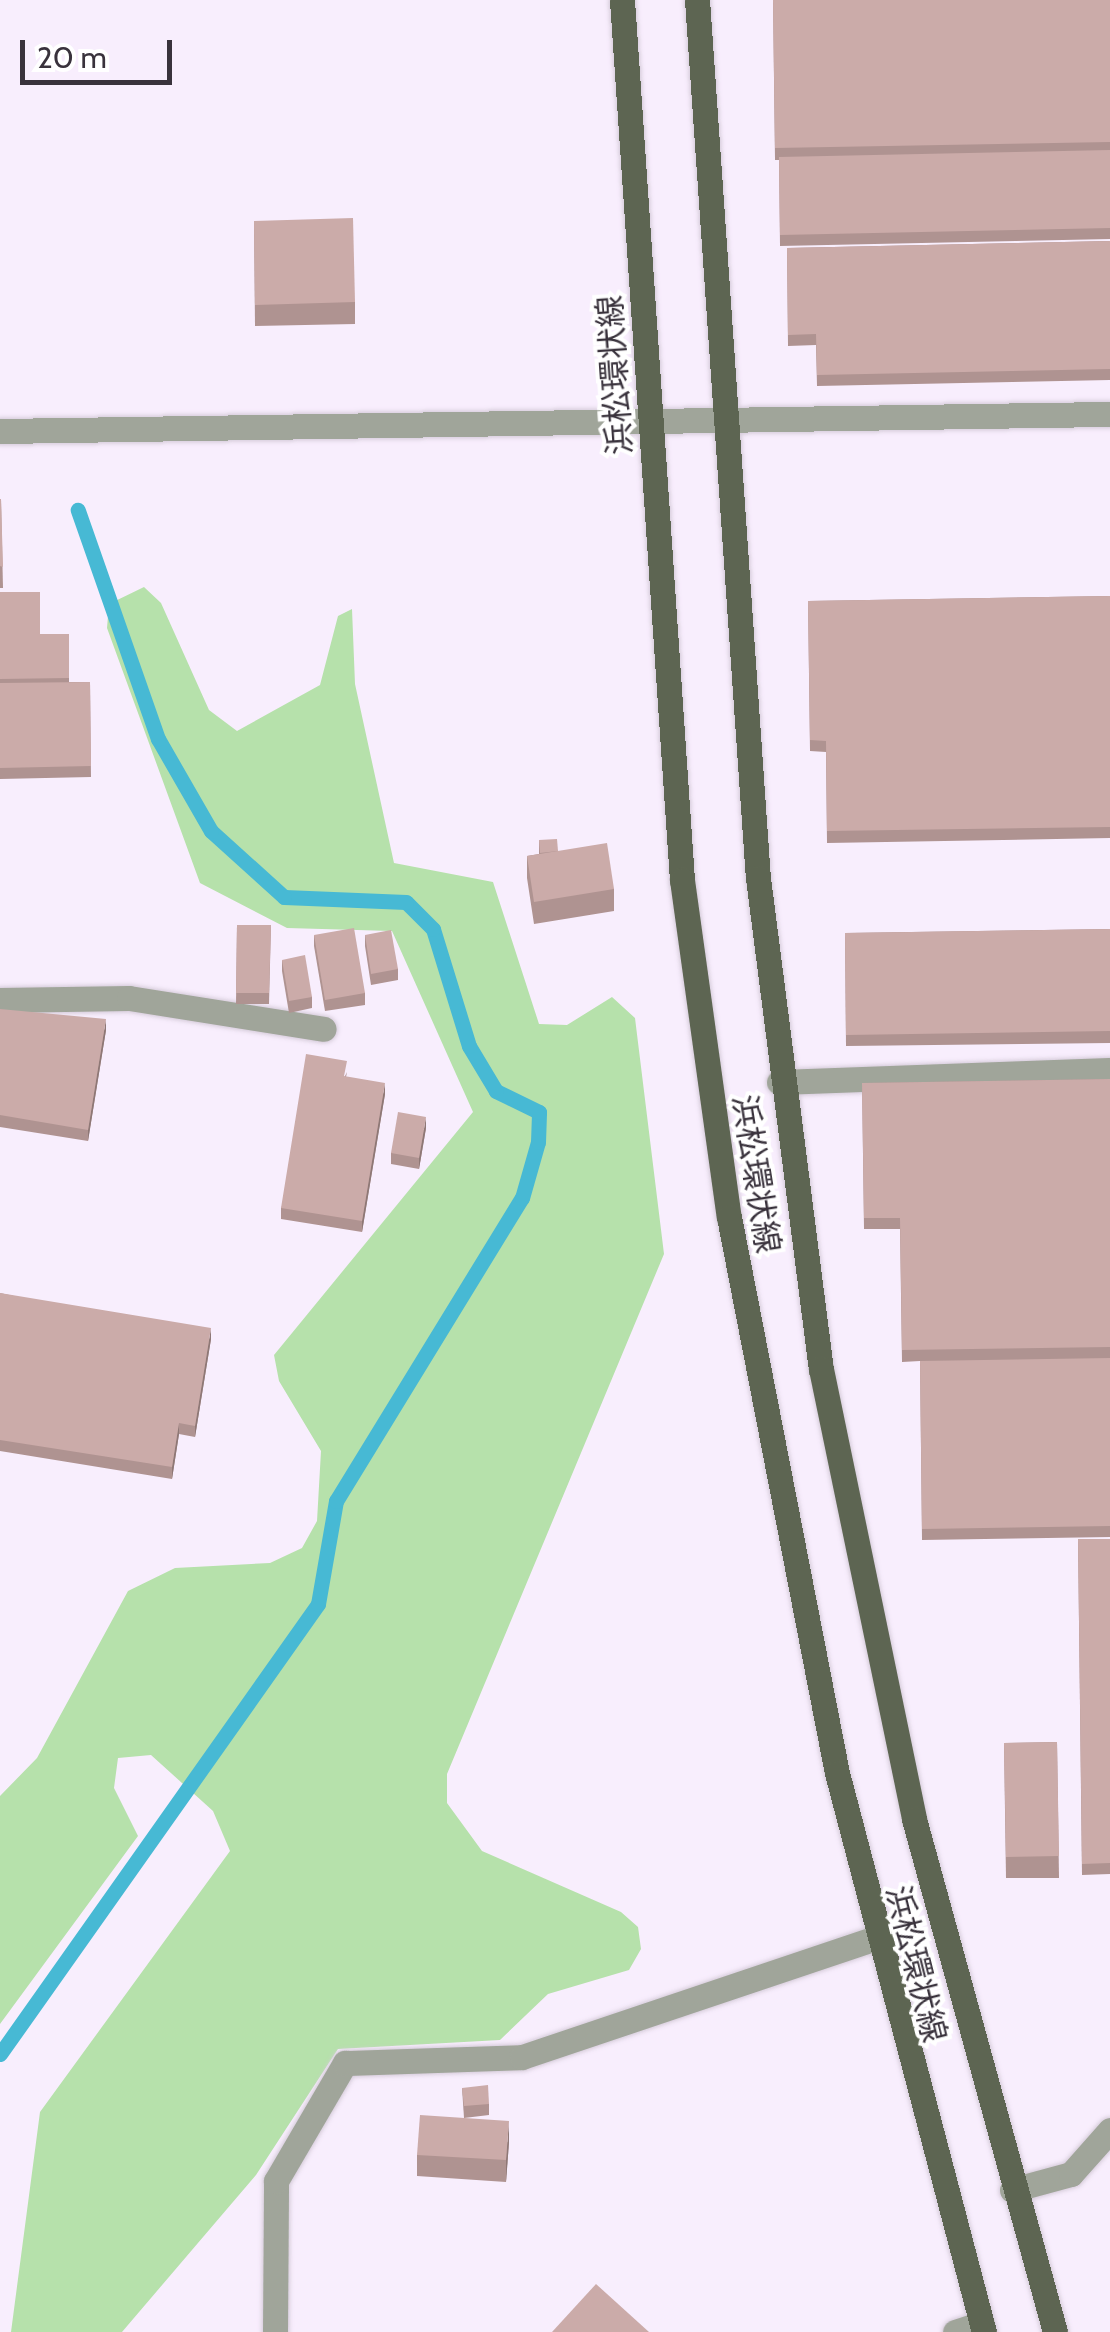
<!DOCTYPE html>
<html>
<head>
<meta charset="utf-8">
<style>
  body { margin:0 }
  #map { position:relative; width:1110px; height:2332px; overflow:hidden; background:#f8eefd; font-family:Cabin,"Noto Sans JP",sans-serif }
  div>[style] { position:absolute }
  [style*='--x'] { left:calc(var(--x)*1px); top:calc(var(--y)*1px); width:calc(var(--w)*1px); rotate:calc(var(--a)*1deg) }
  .green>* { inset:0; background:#b6e1ab }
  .stream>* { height:15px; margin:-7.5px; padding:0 7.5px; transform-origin:7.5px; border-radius:7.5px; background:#47b9d4 }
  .roads { filter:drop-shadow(0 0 2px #d6ccda) drop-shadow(0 0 2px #d6ccda) }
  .minor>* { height:25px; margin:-12.5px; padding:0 12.5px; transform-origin:12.5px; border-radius:12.5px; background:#a0a59a }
  .tertiary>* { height:25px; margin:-12.5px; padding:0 12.5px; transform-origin:12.5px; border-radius:12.5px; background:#a0a59a }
  .primary>* { height:25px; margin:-12.5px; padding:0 12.5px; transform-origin:12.5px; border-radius:12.5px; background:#5d6552 }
  .wall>* { inset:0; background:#af9391 }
  .shaded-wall>* { inset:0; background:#8e7876 }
  .building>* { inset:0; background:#cbaba9 }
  span { translate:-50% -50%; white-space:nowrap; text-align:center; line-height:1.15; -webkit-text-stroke:8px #fff; paint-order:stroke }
  .street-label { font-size:32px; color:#39323c }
  .scale { position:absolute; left:20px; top:40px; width:152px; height:45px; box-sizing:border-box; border:5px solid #39323c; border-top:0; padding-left:12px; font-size:30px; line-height:35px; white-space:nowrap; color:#39323c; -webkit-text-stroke:8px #fff; paint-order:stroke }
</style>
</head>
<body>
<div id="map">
  <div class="green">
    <i style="clip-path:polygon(144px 587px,161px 603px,209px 710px,237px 731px,320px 685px,338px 616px,352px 609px,355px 684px,394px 863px,493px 882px,539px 1024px,567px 1025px,612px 997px,635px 1018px,664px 1254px,447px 1774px,447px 1803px,482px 1851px,621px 1912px,638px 1927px,641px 1949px,629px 1970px,548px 1994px,500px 2040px,338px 2049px,256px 2175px,122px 2332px,11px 2332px,40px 2112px,230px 1851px,213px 1811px,151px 1755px,118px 1758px,114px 1788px,138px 1836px,0 2024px,0 1796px,37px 1758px,128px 1591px,175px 1568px,270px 1563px,302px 1548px,317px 1521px,321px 1451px,279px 1381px,274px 1355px,473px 1112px,392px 931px,287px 928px,200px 883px,107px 628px,109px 604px)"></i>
  </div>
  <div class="stream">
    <i style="--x:0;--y:2054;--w:551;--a:-54.75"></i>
    <i style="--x:318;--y:1604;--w:105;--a:-80.1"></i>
    <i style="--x:336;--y:1501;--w:356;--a:-58.5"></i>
    <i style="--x:522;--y:1198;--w:58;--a:-74.1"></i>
    <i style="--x:538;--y:1142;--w:30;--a:-88"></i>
    <i style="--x:539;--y:1112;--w:48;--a:-154"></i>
    <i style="--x:496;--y:1091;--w:52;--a:-121"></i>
    <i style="--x:469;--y:1046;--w:122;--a:-107.1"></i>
    <i style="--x:433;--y:929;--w:38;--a:-135"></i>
    <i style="--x:406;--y:902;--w:122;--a:-177.7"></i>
    <i style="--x:284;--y:897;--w:98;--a:-137.9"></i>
    <i style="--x:211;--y:831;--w:106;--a:-119.9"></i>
    <i style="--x:158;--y:739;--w:243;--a:-109.3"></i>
  </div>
  <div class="roads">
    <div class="minor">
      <i style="--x:0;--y:1000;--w:129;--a:-0.9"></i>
      <i style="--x:129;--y:998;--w:197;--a:9"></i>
      <i style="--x:779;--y:1082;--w:331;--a:-2.1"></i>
      <i style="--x:1012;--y:2190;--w:61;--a:-15.2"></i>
      <i style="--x:1071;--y:2174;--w:59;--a:-48.4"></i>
      <i style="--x:275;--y:2332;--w:151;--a:-89.6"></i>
      <i style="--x:276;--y:2181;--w:137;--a:-59.7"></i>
      <i style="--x:345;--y:2063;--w:177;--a:-1.9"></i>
      <i style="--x:522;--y:2057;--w:373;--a:-18.6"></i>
      <i style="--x:955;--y:2332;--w:28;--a:-18"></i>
    </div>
    <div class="tertiary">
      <i style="--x:0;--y:431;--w:1110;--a:-0.88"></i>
    </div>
    <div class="primary">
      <i style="--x:622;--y:0;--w:882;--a:86.1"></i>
      <i style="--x:682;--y:880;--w:340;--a:82.1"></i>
      <i style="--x:729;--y:1217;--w:566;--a:79.01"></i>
      <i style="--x:837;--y:1773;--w:578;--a:75.27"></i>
      <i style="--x:697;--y:0;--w:880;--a:86.03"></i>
      <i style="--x:758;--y:878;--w:495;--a:82.7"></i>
      <i style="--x:821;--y:1369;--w:460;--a:78.3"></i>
      <i style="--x:914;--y:1819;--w:532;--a:74.63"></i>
    </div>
  </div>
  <div class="wall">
    <i style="clip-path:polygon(773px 0,1110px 0,1110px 239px,780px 246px,779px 160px,775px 160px)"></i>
    <i style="clip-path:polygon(254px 221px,355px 302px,355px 324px,255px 326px)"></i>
    <i style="clip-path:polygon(1110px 241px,1110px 380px,817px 386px,816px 345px,788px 346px,787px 248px)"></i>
    <i style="clip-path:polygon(0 499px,1px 499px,3px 588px,0 588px)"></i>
    <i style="clip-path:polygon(0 592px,40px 634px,69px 634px,69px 682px,90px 682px,91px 777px,0 779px)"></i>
    <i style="clip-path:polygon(1110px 596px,1110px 838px,827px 843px,826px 752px,810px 751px,808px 601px)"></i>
    <i style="clip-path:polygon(539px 840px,558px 851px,614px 889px,614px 911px,534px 924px,527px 878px,527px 856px,539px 854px)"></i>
    <i style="clip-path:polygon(237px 925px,271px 925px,269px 1004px,236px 1004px)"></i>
    <i style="clip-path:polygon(1110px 929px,1110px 1043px,846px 1046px,845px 933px)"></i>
    <i style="clip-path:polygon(314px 935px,365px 993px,365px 1005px,325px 1011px,314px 946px)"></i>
    <i style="clip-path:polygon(365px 935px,398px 969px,398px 980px,371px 985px,365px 946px)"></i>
    <i style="clip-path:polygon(282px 960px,312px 997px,312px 1008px,289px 1013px,282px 971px)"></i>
    <i style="clip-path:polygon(0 1009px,106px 1030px,88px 1141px,0 1127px)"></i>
    <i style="clip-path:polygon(347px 1072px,346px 1077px,385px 1094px,362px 1232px,281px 1219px,281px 1208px)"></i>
    <i style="clip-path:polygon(1110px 1079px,1110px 1537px,922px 1540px,920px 1361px,902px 1362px,900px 1229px,864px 1229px,862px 1083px)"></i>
    <i style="clip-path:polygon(426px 1128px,419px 1169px,391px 1164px,391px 1153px)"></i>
    <i style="clip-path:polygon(0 1293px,211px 1339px,195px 1437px,179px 1434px,172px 1479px,0 1451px)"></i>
    <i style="clip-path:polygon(1078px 1539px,1110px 1539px,1110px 1874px,1082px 1875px)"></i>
    <i style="clip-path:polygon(1057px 1742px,1059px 1878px,1006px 1878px,1004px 1743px)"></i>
    <i style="clip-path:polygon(462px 2088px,489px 2104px,489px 2115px,464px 2118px)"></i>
    <i style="clip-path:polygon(509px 2142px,506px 2182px,417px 2176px,417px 2155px)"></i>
  </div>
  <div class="shaded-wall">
    <i style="clip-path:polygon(106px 1019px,106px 1030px,88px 1141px,88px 1130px)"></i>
    <i style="clip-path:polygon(385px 1083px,385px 1094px,362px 1232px,362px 1221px)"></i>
    <i style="clip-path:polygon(426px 1117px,426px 1128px,419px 1169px,419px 1158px)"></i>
    <i style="clip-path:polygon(211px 1328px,211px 1339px,195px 1437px,195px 1426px)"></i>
    <i style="clip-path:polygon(179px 1423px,179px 1434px,172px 1479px,172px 1467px)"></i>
    <i style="clip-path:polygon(509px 2121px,509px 2142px,506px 2182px,506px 2160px)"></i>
  </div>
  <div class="building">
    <i style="clip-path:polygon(773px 0,1110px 0,1110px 142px,775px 148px)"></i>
    <i style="clip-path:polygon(1110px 150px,1110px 228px,780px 235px,779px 157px)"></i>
    <i style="clip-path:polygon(353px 218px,355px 302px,255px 305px,254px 221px)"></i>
    <i style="clip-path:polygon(1110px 241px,1110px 369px,817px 375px,816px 334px,788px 335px,787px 248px)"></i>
    <i style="clip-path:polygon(0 499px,1px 499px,3px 567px,0 566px)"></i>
    <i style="clip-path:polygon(0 592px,40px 592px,40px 634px,69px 634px,69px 678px,0 679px)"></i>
    <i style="clip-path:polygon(1110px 596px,1110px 827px,827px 831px,826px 741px,810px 740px,808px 601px)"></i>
    <i style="clip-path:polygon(90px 682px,91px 766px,0 768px,0 683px)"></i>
    <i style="clip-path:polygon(557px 839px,558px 851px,540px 853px,539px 840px)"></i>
    <i style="clip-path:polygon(607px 843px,614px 889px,534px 902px,527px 856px)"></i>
    <i style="clip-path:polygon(237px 925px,271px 925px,269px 993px,236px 993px)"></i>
    <i style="clip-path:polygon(354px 928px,365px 993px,325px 1000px,314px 935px)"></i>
    <i style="clip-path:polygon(1110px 929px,1110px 1031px,846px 1035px,845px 933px)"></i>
    <i style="clip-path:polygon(391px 930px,398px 969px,371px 974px,365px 935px)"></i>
    <i style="clip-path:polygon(305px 955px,312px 997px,289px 1001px,282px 960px)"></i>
    <i style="clip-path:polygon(0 1009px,106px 1019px,88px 1130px,0 1115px)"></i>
    <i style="clip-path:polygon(306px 1054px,347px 1061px,344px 1076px,385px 1083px,362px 1221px,281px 1208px)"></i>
    <i style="clip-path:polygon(1110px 1079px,1110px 1347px,902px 1350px,900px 1218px,864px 1218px,862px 1083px)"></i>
    <i style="clip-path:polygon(398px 1112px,426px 1117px,419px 1158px,391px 1153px)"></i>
    <i style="clip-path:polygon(0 1293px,211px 1328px,195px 1426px,179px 1423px,172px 1467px,0 1440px)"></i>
    <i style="clip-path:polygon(1110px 1358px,1110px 1526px,922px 1529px,920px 1361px)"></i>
    <i style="clip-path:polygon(1078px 1539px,1110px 1539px,1110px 1863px,1082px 1864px)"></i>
    <i style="clip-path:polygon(1057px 1742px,1059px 1856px,1006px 1857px,1004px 1743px)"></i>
    <i style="clip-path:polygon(488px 2085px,489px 2104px,464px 2106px,462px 2088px)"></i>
    <i style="clip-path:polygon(420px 2115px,509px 2121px,506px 2160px,417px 2155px)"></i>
    <i style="clip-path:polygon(596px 2284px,649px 2332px,552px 2332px)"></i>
  </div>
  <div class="street-label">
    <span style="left:615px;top:375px;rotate:-94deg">浜松環状線</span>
    <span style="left:756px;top:1174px;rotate:81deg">浜松環状線</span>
    <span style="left:916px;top:1964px;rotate:76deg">浜松環状線</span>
  </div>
  <div class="scale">20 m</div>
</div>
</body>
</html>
